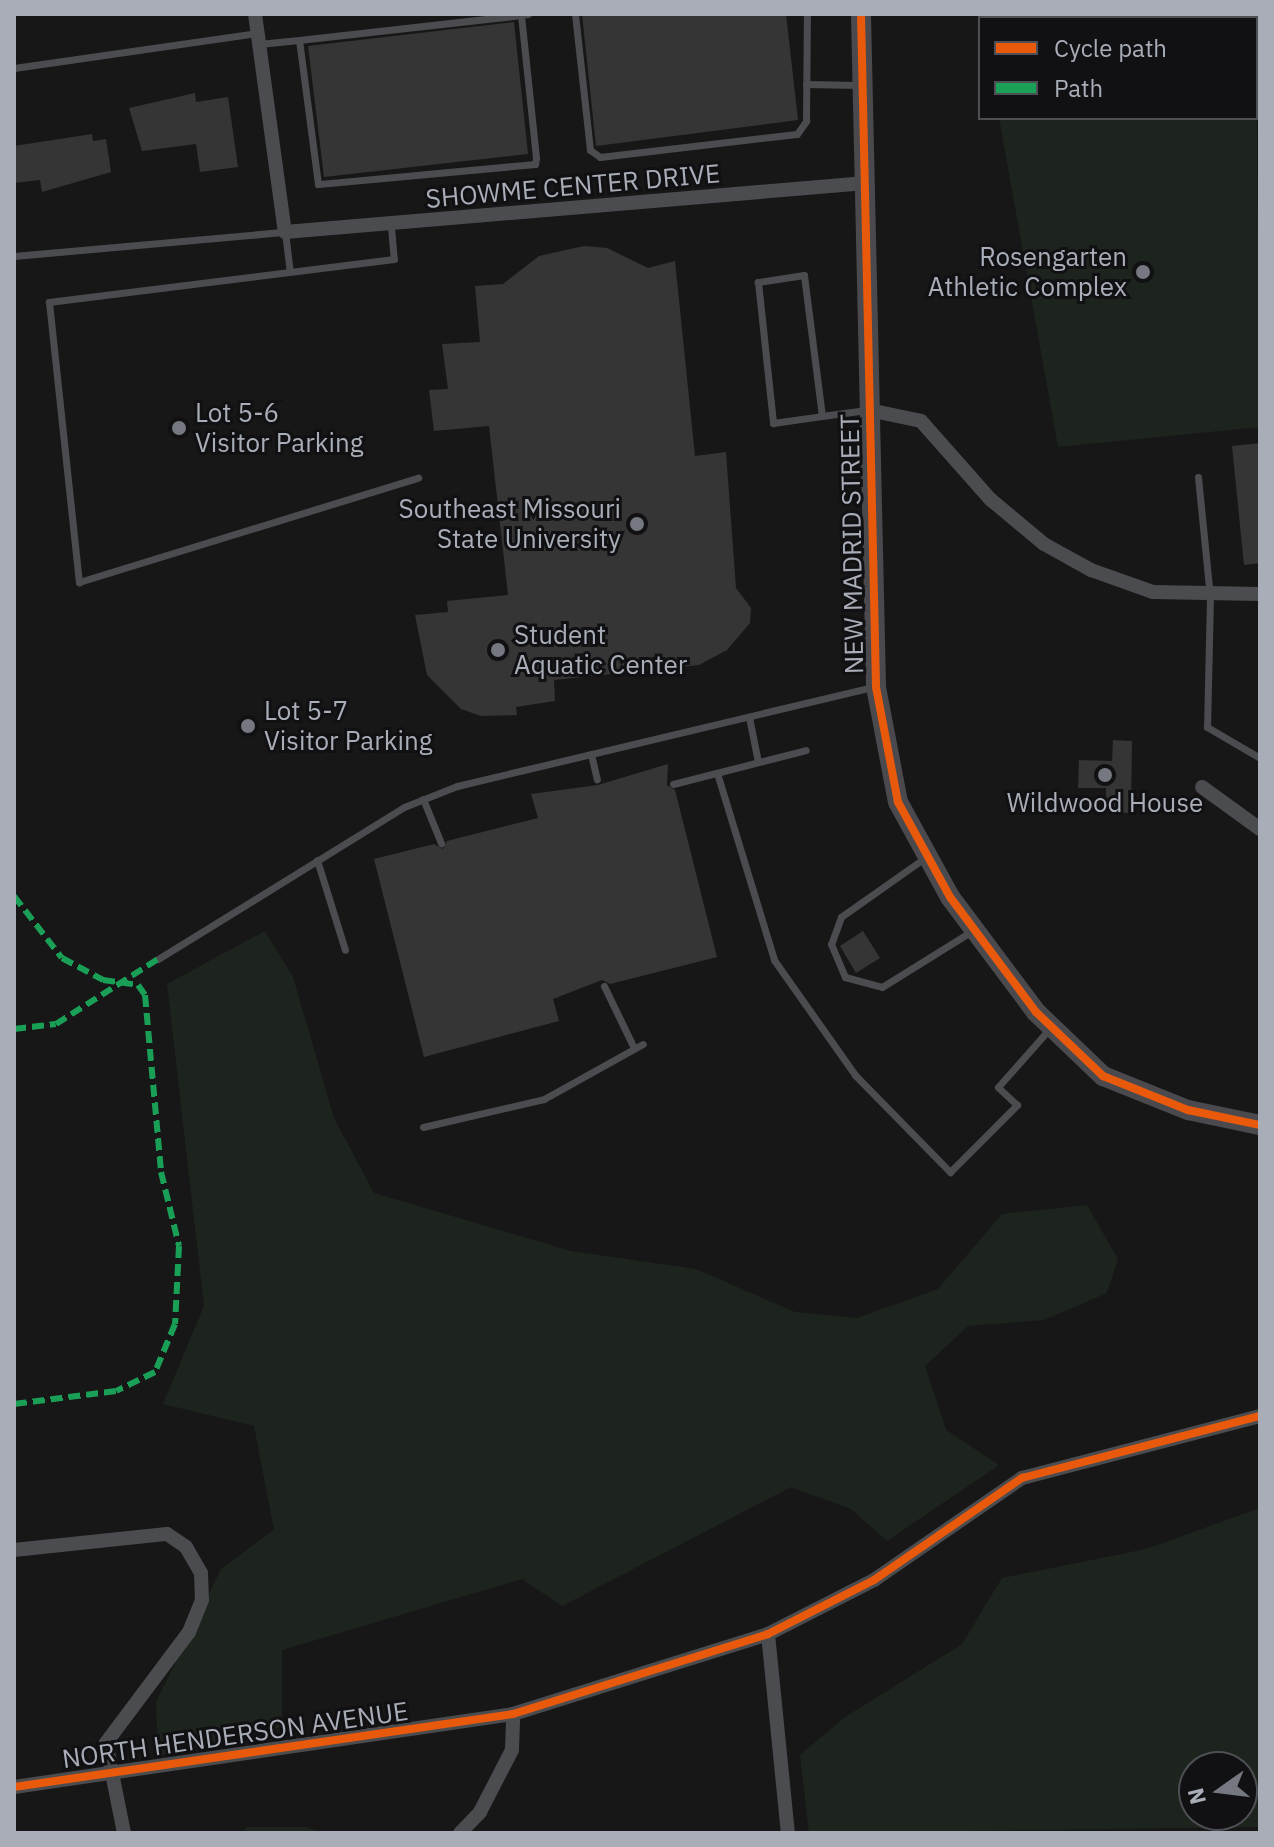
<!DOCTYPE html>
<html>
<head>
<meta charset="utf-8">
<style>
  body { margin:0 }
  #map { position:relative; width:1274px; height:1847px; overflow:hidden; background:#171717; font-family:"IBM Plex Sans",sans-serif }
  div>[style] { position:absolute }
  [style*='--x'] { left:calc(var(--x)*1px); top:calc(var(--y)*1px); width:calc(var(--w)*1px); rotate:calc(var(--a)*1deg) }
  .green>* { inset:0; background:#1d241e }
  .building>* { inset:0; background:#353536 }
  .lane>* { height:7px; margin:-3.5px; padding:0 3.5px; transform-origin:3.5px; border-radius:3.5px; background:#4b4c50 }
  .street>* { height:14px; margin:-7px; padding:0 7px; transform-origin:7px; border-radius:7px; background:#4b4c50 }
  .secondary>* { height:20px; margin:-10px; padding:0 10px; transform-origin:10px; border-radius:10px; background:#4a4a4e }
  .quiet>* { height:6px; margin-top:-3px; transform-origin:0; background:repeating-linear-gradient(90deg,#1a9f57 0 12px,transparent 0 18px) }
  .cycleway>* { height:8px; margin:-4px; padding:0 4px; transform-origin:4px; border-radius:4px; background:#e8590c }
  .dots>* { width:22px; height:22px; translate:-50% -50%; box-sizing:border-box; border:4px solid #111113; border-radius:50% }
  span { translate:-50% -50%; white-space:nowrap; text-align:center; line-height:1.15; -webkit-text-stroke:6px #111113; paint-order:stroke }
  .street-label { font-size:26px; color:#a8adb8 }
  .poi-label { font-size:26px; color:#a8adb8 }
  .right { translate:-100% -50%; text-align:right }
  .left { translate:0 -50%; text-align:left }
  .frame { position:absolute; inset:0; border:16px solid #a8adb8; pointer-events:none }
  .legend { position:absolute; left:978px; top:16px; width:280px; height:104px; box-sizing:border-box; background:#111113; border:2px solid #4d4f55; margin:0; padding:10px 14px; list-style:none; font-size:24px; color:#a8adb8 }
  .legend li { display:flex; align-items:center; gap:16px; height:40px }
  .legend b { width:40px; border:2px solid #4d4f55 }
  .north { position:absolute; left:1178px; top:1751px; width:80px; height:80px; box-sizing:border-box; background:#111113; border:2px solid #4d4f55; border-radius:50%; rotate:256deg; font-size:22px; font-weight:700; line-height:32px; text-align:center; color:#a8adb8 }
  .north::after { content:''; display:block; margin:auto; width:28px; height:36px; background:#757880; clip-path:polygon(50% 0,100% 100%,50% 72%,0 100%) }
</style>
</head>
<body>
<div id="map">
  <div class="green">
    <i style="clip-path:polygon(1256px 46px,1260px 427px,1058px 447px,999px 118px,1256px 118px)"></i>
    <i style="clip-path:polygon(265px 931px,293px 977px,334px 1118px,374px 1193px,571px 1251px,696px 1269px,795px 1312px,857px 1318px,938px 1289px,1002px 1214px,1087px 1205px,1118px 1259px,1107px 1293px,1044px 1320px,968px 1326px,925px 1366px,946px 1430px,999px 1465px,887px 1541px,851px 1509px,791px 1487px,562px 1606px,522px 1579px,282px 1650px,282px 1727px,158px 1756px,156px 1702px,221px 1569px,274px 1530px,254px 1426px,163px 1404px,204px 1306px,167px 984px)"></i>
    <i style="clip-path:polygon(evenodd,1260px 1508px,1260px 1827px,809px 1833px,800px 1755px,845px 1717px,962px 1644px,1002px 1578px,1146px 1549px,1260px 1508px,1242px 1767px,1242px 1815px,1194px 1815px,1194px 1767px,1242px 1767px)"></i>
    <i style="clip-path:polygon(247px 1827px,306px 1827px,322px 1833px,244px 1833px)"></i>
  </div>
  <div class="building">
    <i style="clip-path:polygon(582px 14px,786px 14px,798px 120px,596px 146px)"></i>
    <i style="clip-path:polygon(514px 22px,528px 154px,324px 177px,308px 46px)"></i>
    <i style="clip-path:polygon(195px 93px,196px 102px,228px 97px,238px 167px,200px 172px,196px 144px,142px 151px,129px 108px)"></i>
    <i style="clip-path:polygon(92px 134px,93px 141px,106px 139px,111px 172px,42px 192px,40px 180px,14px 183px,14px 146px)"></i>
    <i style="clip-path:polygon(584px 246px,607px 248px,648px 268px,675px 261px,695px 456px,726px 452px,736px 588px,751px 608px,750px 623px,727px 650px,699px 665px,554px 680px,555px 701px,516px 707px,517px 715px,481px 716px,461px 709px,427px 675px,415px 615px,448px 612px,447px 601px,508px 595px,489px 426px,434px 431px,429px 390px,448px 389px,442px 344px,480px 342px,475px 286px,503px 284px,539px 256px)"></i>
    <i style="clip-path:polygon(1260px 443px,1260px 563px,1244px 565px,1232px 446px)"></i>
    <i style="clip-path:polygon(1113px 740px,1132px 741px,1131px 813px,1106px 812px,1106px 788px,1078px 788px,1079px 760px,1112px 761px)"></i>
    <i style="clip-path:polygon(668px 764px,667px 785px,675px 790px,717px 957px,610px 984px,602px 980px,553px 999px,559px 1021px,424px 1057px,374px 859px,434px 844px,443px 849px,447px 841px,538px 818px,531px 794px,598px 785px)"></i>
    <i style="clip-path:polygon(863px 931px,880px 958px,856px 973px,840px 946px)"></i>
  </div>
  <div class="lane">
    <i style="--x:521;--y:14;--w:1;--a:90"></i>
    <i style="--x:521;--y:15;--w:144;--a:84"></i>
    <i style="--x:536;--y:158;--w:6;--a:99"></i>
    <i style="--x:535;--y:164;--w:218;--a:174.7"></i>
    <i style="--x:318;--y:184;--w:145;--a:-97.5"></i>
    <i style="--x:299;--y:40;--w:223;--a:-6.4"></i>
    <i style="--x:521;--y:15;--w:7;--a:-8"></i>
    <i style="--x:575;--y:14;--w:137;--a:83.7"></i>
    <i style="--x:590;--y:150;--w:12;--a:35"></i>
    <i style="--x:600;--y:157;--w:198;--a:-6.7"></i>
    <i style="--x:797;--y:134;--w:16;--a:-55"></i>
    <i style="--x:806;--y:121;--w:107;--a:-89.5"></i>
    <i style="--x:259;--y:44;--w:40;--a:-5.7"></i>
    <i style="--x:14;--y:68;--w:246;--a:-8.2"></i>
    <i style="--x:806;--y:84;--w:54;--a:1.1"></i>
    <i style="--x:391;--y:227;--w:32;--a:85"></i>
    <i style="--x:394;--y:259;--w:348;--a:172.9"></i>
    <i style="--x:49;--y:302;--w:282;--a:83.9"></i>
    <i style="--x:79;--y:582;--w:355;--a:-17.1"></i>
    <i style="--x:14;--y:256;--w:272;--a:-5.1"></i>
    <i style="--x:285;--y:232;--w:39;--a:83"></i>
    <i style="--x:822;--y:416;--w:142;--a:-97.3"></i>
    <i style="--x:804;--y:275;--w:47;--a:171.3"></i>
    <i style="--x:758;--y:282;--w:142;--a:83.9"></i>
    <i style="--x:773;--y:423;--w:49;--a:-8.1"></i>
    <i style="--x:822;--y:416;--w:45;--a:-7.6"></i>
    <i style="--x:1198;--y:477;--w:121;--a:84.3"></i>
    <i style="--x:1210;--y:597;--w:130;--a:91.3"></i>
    <i style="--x:1207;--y:727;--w:61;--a:30.3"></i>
    <i style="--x:749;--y:717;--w:46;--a:78.7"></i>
    <i style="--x:591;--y:754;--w:26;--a:77"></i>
    <i style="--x:717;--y:773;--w:195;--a:73"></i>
    <i style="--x:774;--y:960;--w:141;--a:54.8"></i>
    <i style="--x:855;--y:1075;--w:136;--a:45.6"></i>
    <i style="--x:950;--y:1172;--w:95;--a:-45"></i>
    <i style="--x:1017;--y:1105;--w:26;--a:-137"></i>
    <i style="--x:998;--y:1087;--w:80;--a:-48.5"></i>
    <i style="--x:673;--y:784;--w:137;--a:-14.3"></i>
    <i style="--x:423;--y:799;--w:48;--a:67.8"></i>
    <i style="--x:926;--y:857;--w:104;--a:144.8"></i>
    <i style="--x:841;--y:917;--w:29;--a:110"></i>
    <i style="--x:831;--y:944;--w:36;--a:67"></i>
    <i style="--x:845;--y:977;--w:38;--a:15"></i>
    <i style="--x:882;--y:987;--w:106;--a:-31.9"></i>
    <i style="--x:317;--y:860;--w:94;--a:72.7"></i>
    <i style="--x:158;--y:959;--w:289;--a:-31.7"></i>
    <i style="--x:404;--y:807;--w:57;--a:-21.6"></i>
    <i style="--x:457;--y:786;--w:429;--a:-13.4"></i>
    <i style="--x:604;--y:986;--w:69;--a:64.2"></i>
    <i style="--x:423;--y:1127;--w:124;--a:-13"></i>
    <i style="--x:544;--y:1099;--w:113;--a:-29.1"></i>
  </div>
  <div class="street">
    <i style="--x:255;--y:14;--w:220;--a:82.2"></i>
    <i style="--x:285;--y:232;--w:583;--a:-4.82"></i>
    <i style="--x:869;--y:410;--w:53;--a:11.9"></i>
    <i style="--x:921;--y:421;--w:104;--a:48.5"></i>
    <i style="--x:990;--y:499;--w:70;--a:39.8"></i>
    <i style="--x:1044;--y:544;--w:54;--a:29"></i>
    <i style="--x:1091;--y:570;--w:66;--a:19.5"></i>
    <i style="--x:1153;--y:592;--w:107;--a:1.1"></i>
    <i style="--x:1202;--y:787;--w:72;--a:35.9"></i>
    <i style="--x:14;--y:1550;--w:154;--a:-6"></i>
    <i style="--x:167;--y:1534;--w:23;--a:34"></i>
    <i style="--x:186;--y:1547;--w:30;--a:60"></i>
    <i style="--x:201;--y:1573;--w:27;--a:88"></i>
    <i style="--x:202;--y:1600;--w:35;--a:112"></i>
    <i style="--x:189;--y:1632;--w:139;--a:126.8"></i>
    <i style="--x:106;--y:1743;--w:92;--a:78.7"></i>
    <i style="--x:768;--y:1634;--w:200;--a:84.3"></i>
    <i style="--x:14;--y:1787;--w:504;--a:-8.32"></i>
    <i style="--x:513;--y:1714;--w:267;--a:-17.4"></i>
    <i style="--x:768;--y:1634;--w:119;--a:-27"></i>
    <i style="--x:874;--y:1580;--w:180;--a:-34.6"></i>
    <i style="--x:1022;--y:1478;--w:246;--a:-14.6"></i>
    <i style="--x:460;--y:1833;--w:29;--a:-46"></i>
    <i style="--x:480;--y:1812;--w:70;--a:-62.7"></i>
    <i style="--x:512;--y:1750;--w:36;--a:-88"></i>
  </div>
  <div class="secondary">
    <i style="--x:861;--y:14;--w:673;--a:88.72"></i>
    <i style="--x:876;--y:687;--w:117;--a:79.2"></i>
    <i style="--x:898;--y:802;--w:108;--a:61.3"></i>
    <i style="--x:950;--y:897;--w:144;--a:53.2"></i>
    <i style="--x:1036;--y:1012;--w:93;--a:43.7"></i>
    <i style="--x:1103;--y:1076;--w:92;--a:21.8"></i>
    <i style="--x:1188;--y:1110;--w:74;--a:11.8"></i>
  </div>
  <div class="quiet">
    <i style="--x:14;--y:896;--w:78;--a:52.3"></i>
    <i style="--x:62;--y:958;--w:47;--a:28.2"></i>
    <i style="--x:103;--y:980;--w:35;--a:8"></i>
    <i style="--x:138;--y:985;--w:12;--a:55"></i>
    <i style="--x:145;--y:995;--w:178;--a:84.8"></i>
    <i style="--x:161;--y:1172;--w:76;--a:76.3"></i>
    <i style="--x:179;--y:1246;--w:78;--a:92.9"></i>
    <i style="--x:175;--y:1324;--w:52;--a:112.6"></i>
    <i style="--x:155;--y:1372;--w:43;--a:154"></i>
    <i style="--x:116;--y:1391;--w:103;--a:172.7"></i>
    <i style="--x:14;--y:1029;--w:42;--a:-6.8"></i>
    <i style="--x:56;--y:1024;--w:121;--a:-32.5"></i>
  </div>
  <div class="cycleway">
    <i style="--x:861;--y:14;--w:673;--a:88.72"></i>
    <i style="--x:876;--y:687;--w:117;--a:79.2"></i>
    <i style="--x:898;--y:802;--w:108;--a:61.3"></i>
    <i style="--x:950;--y:897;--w:144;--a:53.2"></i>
    <i style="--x:1036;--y:1012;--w:93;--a:43.7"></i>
    <i style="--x:1103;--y:1076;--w:92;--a:21.8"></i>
    <i style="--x:1188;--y:1110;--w:74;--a:11.8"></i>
    <i style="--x:14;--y:1787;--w:504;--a:-8.32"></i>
    <i style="--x:513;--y:1714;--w:267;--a:-17.4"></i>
    <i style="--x:768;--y:1634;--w:119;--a:-27"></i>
    <i style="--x:874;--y:1580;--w:180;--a:-34.6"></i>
    <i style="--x:1022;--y:1478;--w:246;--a:-14.6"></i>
  </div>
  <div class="dots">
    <i style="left:1143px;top:272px;background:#757880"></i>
    <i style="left:179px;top:428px;background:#757880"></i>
    <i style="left:637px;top:524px;background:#757880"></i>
    <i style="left:498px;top:650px;background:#757880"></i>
    <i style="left:248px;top:726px;background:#757880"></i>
    <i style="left:1105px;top:775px;background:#757880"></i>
  </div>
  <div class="street-label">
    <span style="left:573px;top:186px;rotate:-5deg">SHOWME CENTER DRIVE</span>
    <span style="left:852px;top:544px;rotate:-91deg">NEW MADRID STREET</span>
    <span style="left:235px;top:1735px;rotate:-8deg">NORTH HENDERSON AVENUE</span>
  </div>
  <div class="poi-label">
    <span class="right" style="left:1127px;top:272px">Rosengarten<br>Athletic Complex</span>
    <span class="left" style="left:195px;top:428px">Lot 5-6<br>Visitor Parking</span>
    <span class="right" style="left:621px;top:524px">Southeast Missouri<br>State University</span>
    <span class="left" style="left:514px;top:650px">Student<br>Aquatic Center</span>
    <span class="left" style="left:264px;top:726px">Lot 5-7<br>Visitor Parking</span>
    <span style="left:1105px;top:803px">Wildwood House</span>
  </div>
  <div class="frame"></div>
  <ul class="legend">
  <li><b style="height:10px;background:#e8590c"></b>Cycle path</li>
  <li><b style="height:10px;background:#1a9f57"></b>Path</li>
  </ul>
  <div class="north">N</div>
</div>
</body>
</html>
